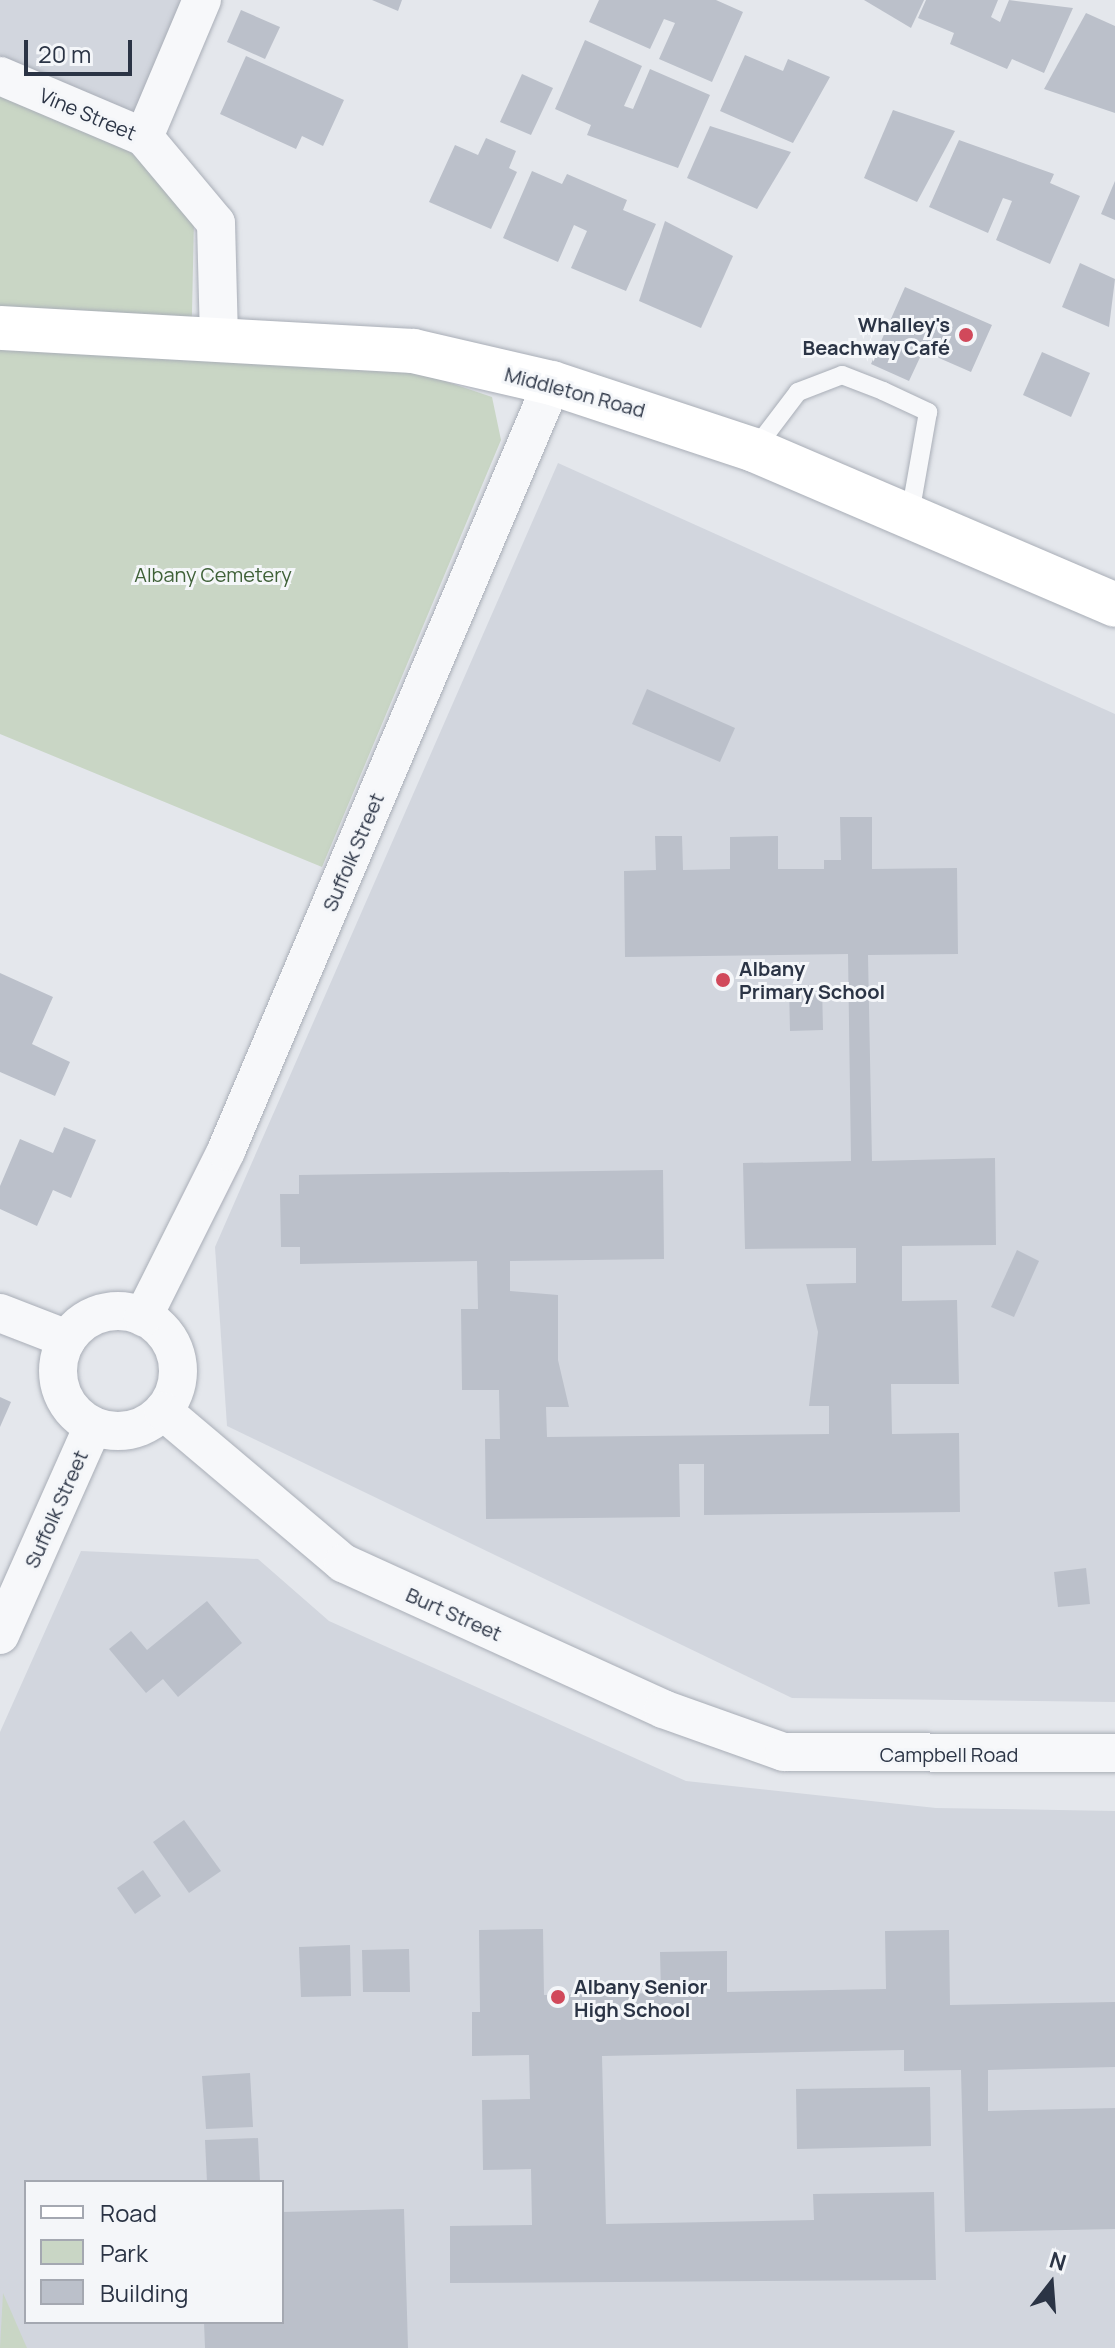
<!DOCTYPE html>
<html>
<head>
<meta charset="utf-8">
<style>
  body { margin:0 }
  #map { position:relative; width:1115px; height:2348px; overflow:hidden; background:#e4e7ec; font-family:Manrope,sans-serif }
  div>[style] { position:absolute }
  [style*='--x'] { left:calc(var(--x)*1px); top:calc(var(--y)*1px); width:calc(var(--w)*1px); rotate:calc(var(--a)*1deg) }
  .built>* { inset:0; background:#d2d6de }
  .green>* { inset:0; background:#c9d6c5 }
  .building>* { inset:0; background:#bbc0ca }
  .roads { filter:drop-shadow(0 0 2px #a9aeb7) drop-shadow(0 0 2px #a9aeb7) }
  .service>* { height:18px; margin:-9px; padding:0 9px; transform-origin:9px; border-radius:9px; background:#f7f8fa }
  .minor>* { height:38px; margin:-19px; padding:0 19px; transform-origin:19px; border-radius:19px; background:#f7f8fa }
  .minor>.ring { margin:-19px; padding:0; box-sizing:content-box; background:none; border:38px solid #f7f8fa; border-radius:50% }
  .secondary>* { height:44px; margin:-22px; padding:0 22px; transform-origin:22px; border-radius:22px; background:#fff }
  .dots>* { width:22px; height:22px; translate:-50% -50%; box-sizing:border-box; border:4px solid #f4f6f9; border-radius:50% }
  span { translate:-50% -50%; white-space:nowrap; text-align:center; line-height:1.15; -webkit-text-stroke:6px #f4f6f9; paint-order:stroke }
  .street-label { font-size:20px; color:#2b3445 }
  .poi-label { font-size:20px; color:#2b3445; font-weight:700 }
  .right { translate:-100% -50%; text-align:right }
  .left { translate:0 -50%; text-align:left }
  .park-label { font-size:20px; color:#3f6138 }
  .legend { position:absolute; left:24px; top:2180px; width:260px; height:144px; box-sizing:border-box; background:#f4f6f9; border:2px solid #a4a8b1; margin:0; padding:10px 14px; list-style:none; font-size:24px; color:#2b3445 }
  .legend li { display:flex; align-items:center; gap:16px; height:40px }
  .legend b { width:40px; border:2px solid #a4a8b1 }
  .north { position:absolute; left:1011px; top:2244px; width:80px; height:80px; -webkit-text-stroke:6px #f4f6f9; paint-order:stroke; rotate:17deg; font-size:22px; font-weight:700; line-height:32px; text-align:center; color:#2b3445 }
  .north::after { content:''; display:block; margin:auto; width:28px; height:36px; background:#2b3445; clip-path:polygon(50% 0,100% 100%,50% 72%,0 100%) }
  .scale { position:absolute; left:24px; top:40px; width:108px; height:36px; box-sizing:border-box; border:4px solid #2b3445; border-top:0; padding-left:10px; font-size:24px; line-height:28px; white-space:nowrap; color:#2b3445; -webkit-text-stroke:6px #f4f6f9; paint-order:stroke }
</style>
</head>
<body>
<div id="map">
  <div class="built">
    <i style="clip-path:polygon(0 0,184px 0,133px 115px,0 58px)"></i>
    <i style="clip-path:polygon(558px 463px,1115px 714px,1115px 1702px,792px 1698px,227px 1426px,215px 1247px)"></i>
    <i style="clip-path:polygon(evenodd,81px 1551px,258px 1559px,329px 1621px,686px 1781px,936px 1808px,1115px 1811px,1115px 2348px,0 2348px,0 1732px,81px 1551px,26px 2182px,282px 2182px,282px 2322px,26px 2322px,26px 2182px)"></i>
  </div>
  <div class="green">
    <i style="clip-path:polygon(0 87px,118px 142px,163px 179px,194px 220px,191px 359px,412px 370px,492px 397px,501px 440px,322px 867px,0 734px)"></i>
    <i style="clip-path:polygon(3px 2293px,27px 2348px,0 2348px)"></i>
  </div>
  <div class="building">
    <i style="clip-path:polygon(372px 0,402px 0,398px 11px)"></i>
    <i style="clip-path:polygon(599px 0,716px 0,743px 12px,712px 82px,659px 59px,675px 23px,664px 19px,650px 49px,589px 22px)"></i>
    <i style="clip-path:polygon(864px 0,924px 0,911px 28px)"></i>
    <i style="clip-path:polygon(926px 0,998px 0,991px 17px,1000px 22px,1009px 0,1073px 8px,1044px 73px,1012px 59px,1007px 69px,950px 44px,954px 33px,918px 18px)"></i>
    <i style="clip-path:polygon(241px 10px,280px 27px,265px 59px,227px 42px)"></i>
    <i style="clip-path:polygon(1086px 13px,1115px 26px,1115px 113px,1044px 89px)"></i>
    <i style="clip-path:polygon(585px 40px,642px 66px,624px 106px,633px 109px,650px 69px,710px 95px,678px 168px,587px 135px,591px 125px,555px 109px)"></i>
    <i style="clip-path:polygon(745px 55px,783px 71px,788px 59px,830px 77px,793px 143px,720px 111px)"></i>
    <i style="clip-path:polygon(246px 56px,344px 100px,323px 146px,302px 136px,296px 149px,220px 114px)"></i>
    <i style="clip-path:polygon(522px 74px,553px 88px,531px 135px,500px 122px)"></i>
    <i style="clip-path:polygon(893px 110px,955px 131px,917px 202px,864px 178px)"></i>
    <i style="clip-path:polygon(710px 126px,791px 152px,757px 209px,687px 178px)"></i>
    <i style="clip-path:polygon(486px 138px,516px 151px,509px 168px,517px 172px,491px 229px,429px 202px,455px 145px,478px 155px)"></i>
    <i style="clip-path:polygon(959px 140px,1054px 174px,1050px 183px,1080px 196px,1050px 264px,996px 240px,1012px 201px,1003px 198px,988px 233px,929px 207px)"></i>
    <i style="clip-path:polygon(532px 171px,562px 184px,567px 174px,627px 200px,623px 210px,656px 224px,626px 291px,571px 268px,587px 231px,574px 225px,558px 262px,503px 238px)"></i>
    <i style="clip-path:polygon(1115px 181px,1115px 220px,1101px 214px)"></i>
    <i style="clip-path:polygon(665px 221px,733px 256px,701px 328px,639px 301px)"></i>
    <i style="clip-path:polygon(1080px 263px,1115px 279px,1109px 327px,1062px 307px)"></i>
    <i style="clip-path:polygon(905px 287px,992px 325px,971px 372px,923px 351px,909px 381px,871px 364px)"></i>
    <i style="clip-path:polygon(1042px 352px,1090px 373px,1071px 417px,1023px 395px)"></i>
    <i style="clip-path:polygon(647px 689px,735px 728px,720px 762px,632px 724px)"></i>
    <i style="clip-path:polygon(840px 817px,872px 817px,872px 869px,957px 868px,958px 954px,868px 955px,872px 1161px,995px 1158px,996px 1245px,902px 1246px,902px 1301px,957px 1300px,959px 1384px,891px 1384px,892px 1434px,959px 1433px,960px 1512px,704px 1515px,704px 1464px,679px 1464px,680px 1517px,486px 1519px,485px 1439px,500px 1439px,499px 1390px,462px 1390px,461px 1309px,478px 1309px,477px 1261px,300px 1264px,300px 1247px,281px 1247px,280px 1194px,299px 1194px,299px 1175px,663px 1170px,664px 1259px,510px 1261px,510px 1291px,558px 1295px,558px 1360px,569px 1407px,546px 1407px,547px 1437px,829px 1434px,829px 1406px,809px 1406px,818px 1332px,806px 1284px,856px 1283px,856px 1248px,745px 1249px,743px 1163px,851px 1161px,848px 954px,625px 957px,624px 871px,656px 870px,655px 836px,682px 836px,683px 870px,730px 869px,730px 837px,778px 836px,778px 869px,824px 869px,824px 860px,841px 860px)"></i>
    <i style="clip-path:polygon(0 973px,53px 997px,32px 1044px,70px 1062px,55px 1096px,0 1072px)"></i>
    <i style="clip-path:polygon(822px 985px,823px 1030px,790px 1031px,789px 986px)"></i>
    <i style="clip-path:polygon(64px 1127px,96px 1140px,71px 1198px,53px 1190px,37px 1226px,0 1209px,0 1186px,20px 1139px,53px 1153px)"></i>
    <i style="clip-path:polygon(1017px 1250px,1039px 1261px,1014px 1317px,991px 1307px)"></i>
    <i style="clip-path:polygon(0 1397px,11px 1402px,0 1427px)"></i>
    <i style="clip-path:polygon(1086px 1568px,1090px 1604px,1058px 1607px,1054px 1572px)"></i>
    <i style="clip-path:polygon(207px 1601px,242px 1643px,178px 1697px,163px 1679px,146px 1693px,109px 1649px,131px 1631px,147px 1650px)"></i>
    <i style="clip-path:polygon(184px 1820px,221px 1871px,189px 1893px,153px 1842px)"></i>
    <i style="clip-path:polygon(143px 1870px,161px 1896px,135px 1914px,117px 1888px)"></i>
    <i style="clip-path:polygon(543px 1929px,544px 1995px,661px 1993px,660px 1952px,727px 1951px,727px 1992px,886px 1989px,885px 1931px,949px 1930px,950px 2005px,1115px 2002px,1115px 2067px,988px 2070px,988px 2111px,1115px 2108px,1115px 2229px,965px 2232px,961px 2070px,904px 2071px,904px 2050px,602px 2056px,606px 2224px,814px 2220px,813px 2194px,934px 2192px,936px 2280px,450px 2283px,450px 2226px,532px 2225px,531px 2169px,483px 2170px,482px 2100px,530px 2099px,529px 2055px,472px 2056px,472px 2012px,480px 2012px,479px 1930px)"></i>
    <i style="clip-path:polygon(350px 1945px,351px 1996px,301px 1997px,299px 1947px)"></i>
    <i style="clip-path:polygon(409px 1949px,410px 1992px,363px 1992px,362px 1950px)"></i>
    <i style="clip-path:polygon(250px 2073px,253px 2127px,206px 2129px,202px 2076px)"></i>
    <i style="clip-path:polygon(930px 2087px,931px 2146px,797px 2149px,796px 2089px)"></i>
    <i style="clip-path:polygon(258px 2138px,260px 2182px,207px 2182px,205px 2140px)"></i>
    <i style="clip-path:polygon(404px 2209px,408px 2348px,205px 2348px,204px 2322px,282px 2322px,282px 2212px)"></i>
  </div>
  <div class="roads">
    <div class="service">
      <i style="--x:754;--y:450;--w:73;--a:-52.8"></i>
      <i style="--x:798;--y:392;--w:47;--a:-21.1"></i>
      <i style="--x:842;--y:375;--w:44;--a:21.3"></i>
      <i style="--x:883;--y:391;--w:50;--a:25"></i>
      <i style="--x:928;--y:412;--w:104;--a:100"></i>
    </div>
    <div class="minor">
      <i style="--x:0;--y:76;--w:156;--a:23"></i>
      <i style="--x:144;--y:137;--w:112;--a:50.1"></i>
      <i style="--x:216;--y:223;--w:116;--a:88.5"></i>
      <i style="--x:144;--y:137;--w:149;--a:-67.1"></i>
      <i class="ring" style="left:58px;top:1311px;width:82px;height:82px"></i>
      <i style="--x:0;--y:1313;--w:72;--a:21.2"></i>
      <i style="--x:143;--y:1317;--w:186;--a:-63.4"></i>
      <i style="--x:226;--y:1151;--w:834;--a:-67"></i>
      <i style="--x:163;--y:1411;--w:236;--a:40.2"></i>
      <i style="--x:343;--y:1563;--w:352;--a:24.5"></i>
      <i style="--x:663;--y:1709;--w:128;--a:19.6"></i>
      <i style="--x:784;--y:1752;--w:331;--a:0.2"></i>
      <i style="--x:0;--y:1635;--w:229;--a:-66"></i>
    </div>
    <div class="secondary">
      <i style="--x:0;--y:328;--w:414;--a:3.2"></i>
      <i style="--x:413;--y:351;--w:143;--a:13"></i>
      <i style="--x:552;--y:383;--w:213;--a:18.3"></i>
      <i style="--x:754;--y:450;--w:393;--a:23.2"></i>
    </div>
  </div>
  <div class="dots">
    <i style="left:966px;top:335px;background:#d1495b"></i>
    <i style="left:723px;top:980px;background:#d1495b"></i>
    <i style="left:558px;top:1997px;background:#d1495b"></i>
  </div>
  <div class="street-label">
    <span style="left:88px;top:114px;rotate:23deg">Vine Street</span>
    <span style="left:575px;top:392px;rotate:15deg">Middleton Road</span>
    <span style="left:353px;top:852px;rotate:-67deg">Suffolk Street</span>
    <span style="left:56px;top:1509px;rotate:-66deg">Suffolk Street</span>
    <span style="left:454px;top:1614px;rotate:24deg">Burt Street</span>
    <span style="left:949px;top:1754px">Campbell Road</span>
  </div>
  <div class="poi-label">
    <span class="right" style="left:950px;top:336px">Whalley's<br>Beachway Café</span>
    <span class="left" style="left:739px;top:980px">Albany<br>Primary School</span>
    <span class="left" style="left:574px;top:1998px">Albany Senior<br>High School</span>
  </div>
  <div class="park-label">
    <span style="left:213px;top:574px">Albany Cemetery</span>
  </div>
  <ul class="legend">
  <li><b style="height:10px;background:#fff"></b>Road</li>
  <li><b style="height:22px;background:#c9d6c5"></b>Park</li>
  <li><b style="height:22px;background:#bbc0ca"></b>Building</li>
  </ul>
  <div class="north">N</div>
  <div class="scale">20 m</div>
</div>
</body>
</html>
